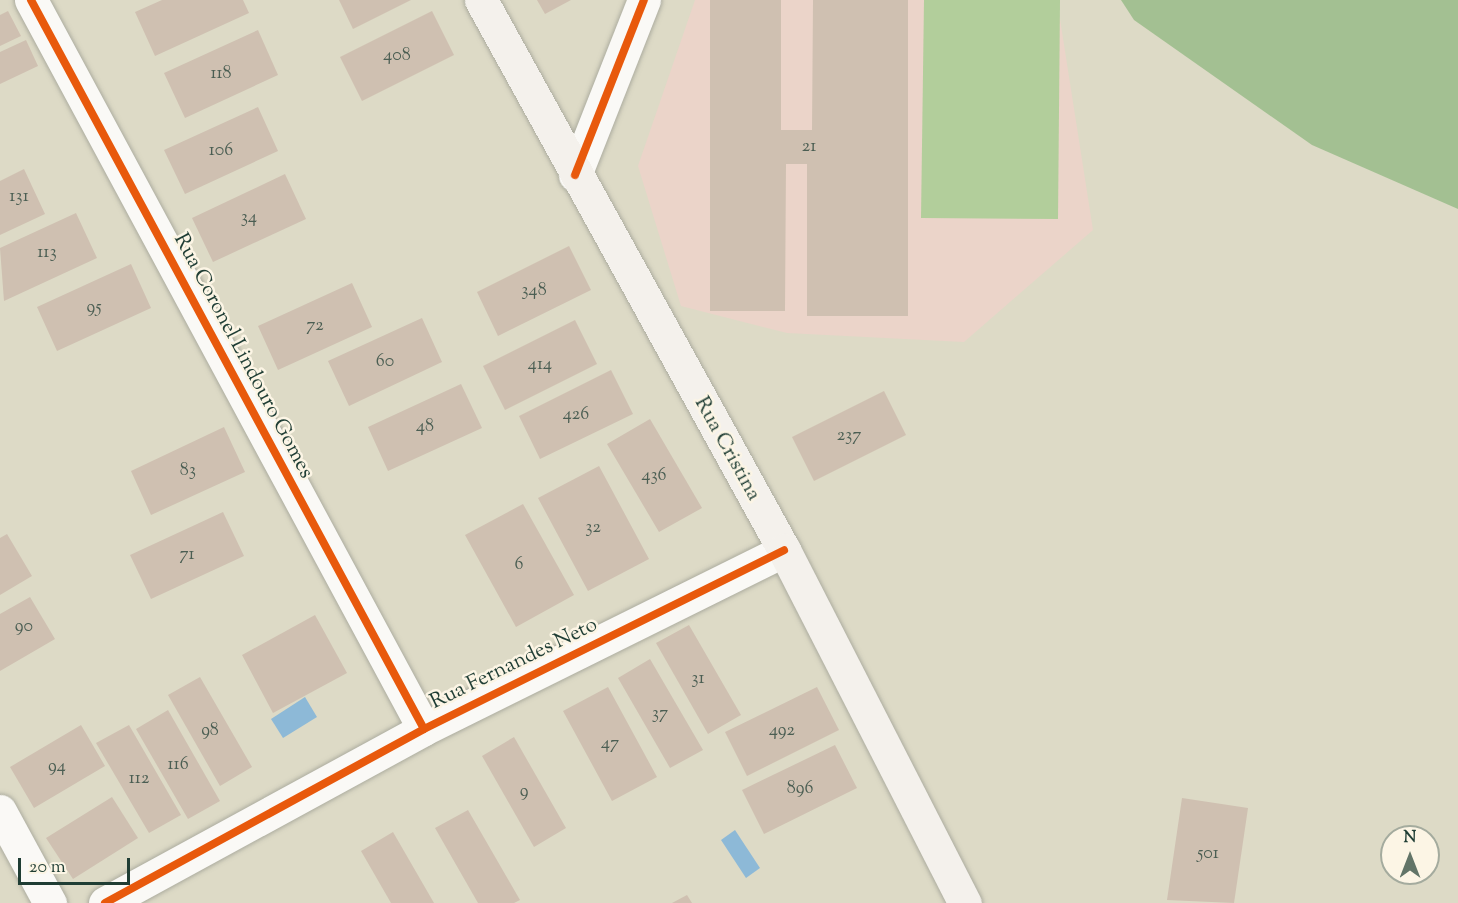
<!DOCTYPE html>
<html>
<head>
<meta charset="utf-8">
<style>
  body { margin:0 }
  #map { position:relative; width:1458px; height:903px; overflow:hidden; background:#dddac6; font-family:"Sorts Mill Goudy",serif }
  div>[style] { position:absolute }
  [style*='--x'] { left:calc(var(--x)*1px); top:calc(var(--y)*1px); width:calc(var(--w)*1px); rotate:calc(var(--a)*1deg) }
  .built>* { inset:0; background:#ebd4c9 }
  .green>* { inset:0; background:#b2ce9b }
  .forest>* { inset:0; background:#a3c092 }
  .water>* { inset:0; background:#8db9d7 }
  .building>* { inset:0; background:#cfc0b1 }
  .roads { filter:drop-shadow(0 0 2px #acac9f) drop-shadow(0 0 2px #acac9f) }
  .minor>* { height:33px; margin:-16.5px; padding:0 16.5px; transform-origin:16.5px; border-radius:16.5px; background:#faf9f6 }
  .secondary>* { height:33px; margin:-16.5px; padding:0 16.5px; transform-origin:16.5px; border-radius:16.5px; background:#f4f1ec }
  .cycleway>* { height:8px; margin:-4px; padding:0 4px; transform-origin:4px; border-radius:4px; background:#e8590c }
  span { translate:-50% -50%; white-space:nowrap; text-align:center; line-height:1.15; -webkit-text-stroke:5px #fcf5e5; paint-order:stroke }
  .number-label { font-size:18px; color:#4b5e53 }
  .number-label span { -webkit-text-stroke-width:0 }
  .street-label { font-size:21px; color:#1f3d34 }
  .north { position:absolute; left:1380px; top:825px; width:60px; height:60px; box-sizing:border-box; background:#fcf5e5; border:2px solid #a4ab9e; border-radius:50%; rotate:0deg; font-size:16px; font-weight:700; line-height:24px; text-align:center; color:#1f3d34 }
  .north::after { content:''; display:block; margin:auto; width:21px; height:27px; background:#627467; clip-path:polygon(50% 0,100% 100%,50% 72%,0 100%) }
  .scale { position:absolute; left:18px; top:858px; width:112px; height:27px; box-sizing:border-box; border:3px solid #1f3d34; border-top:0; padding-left:8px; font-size:18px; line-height:21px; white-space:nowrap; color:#1f3d34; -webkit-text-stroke:4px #fcf5e5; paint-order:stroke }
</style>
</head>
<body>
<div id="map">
  <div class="built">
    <i style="clip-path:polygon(695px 0,1057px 0,1093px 230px,964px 342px,787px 333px,681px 306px,638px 166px)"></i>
  </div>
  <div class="green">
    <i style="clip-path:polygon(924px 0,1060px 0,1058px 219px,921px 218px)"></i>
  </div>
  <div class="forest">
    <i style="clip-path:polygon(1121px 0,1458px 0,1458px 209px,1312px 145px,1134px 20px)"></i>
  </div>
  <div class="water">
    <i style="clip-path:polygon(305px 697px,317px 717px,283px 738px,271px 719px)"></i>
    <i style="clip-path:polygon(735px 830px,760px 868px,746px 878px,721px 840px)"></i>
  </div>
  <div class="building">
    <i style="clip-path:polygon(162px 0,243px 0,249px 13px,155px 56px,135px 12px)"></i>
    <i style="clip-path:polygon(339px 0,411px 0,353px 29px)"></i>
    <i style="clip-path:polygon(537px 0,571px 0,545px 14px)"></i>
    <i style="clip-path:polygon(710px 0,781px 0,781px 130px,812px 130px,813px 0,908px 0,908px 316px,807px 316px,807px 164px,786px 164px,785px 311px,710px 311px)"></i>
    <i style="clip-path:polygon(8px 11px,21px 36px,0 46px,0 15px)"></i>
    <i style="clip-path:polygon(432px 11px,454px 55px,362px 101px,340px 57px)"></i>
    <i style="clip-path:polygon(258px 30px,278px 75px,185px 118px,164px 73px)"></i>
    <i style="clip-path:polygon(26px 40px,38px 66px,0 84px,0 52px)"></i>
    <i style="clip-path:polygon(258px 107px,278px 151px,185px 194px,164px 150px)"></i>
    <i style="clip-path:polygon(24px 169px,45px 214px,0 235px,0 181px)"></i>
    <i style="clip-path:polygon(285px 174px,306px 219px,213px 262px,192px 218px)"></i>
    <i style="clip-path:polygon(76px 213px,97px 258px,4px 301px,0 248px)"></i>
    <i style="clip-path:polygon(569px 246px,591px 290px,498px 336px,477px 292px)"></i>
    <i style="clip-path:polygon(131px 264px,151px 308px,57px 351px,37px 307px)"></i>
    <i style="clip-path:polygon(352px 283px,372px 327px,278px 370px,258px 326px)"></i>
    <i style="clip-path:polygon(422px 318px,442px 362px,349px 406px,328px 361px)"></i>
    <i style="clip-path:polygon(575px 320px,597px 364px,505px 410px,483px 366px)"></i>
    <i style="clip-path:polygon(611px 370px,633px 414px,540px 459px,519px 416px)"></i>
    <i style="clip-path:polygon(461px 384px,482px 428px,388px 471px,368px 427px)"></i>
    <i style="clip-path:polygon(884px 391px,906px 435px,814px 481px,792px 437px)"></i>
    <i style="clip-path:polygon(650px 419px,702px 508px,659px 532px,607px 444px)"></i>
    <i style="clip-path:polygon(224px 427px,245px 472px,151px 515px,131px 471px)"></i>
    <i style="clip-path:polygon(599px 466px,649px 559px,588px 591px,538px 498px)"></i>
    <i style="clip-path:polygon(523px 504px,574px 595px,516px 627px,465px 535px)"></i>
    <i style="clip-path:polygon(223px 512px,244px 556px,151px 599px,130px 555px)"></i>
    <i style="clip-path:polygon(7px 534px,32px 576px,0 595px,0 538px)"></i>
    <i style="clip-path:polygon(30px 597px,55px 639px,0 671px,0 614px)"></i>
    <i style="clip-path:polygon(315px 615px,347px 673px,273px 713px,242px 655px)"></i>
    <i style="clip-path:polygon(689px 625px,741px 715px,708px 734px,656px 643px)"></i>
    <i style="clip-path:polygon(650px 659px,703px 750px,670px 768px,618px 678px)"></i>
    <i style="clip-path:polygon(200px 677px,252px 767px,220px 786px,168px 695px)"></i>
    <i style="clip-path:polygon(608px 687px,657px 777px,612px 801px,563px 711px)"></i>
    <i style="clip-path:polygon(817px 687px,839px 730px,747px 776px,725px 732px)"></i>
    <i style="clip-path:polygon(168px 710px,220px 801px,188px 819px,136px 729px)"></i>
    <i style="clip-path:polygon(81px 725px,105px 766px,34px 808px,10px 767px)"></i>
    <i style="clip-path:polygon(129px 725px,181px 815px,149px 833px,96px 743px)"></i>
    <i style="clip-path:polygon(514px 737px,566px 828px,534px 847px,482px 756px)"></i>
    <i style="clip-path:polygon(835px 745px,857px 788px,764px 834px,742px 790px)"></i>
    <i style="clip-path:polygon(112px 797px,138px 838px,73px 879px,46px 838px)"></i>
    <i style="clip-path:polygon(1182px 798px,1248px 808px,1234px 903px,1167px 900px)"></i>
    <i style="clip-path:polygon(468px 810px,520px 900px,514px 903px,478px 903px,435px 828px)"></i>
    <i style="clip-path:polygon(393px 832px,434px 903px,391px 903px,361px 851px)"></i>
    <i style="clip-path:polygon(687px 895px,692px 903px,672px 903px)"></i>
  </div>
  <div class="roads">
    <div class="minor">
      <i style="--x:31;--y:0;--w:828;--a:61.67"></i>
      <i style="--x:575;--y:175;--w:188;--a:-68.5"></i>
      <i style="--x:0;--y:811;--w:105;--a:61.5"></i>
      <i style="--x:105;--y:903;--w:363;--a:-28.6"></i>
      <i style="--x:424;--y:729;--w:402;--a:-26.4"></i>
    </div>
    <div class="secondary">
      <i style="--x:481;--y:0;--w:628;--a:61.15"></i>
      <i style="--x:784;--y:550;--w:397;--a:62.9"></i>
    </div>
  </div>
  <div class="cycleway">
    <i style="--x:31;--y:0;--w:828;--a:61.67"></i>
    <i style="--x:575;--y:175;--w:188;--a:-68.5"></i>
    <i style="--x:105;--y:903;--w:363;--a:-28.6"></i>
    <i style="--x:424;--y:729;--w:402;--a:-26.4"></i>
  </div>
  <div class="number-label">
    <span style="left:397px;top:56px">408</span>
    <span style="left:221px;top:74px">118</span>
    <span style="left:809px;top:147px">21</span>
    <span style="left:221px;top:151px">106</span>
    <span style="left:19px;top:197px">131</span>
    <span style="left:249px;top:218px">34</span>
    <span style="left:47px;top:253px">113</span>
    <span style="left:534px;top:291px">348</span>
    <span style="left:94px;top:308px">95</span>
    <span style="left:315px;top:326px">72</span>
    <span style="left:385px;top:362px">60</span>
    <span style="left:540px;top:365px">414</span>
    <span style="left:576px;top:415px">426</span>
    <span style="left:425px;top:427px">48</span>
    <span style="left:849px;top:436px">237</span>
    <span style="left:188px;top:471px">83</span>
    <span style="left:654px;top:476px">436</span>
    <span style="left:593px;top:528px">32</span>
    <span style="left:187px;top:555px">71</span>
    <span style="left:519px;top:565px">6</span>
    <span style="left:24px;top:627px">90</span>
    <span style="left:698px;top:679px">31</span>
    <span style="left:660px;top:714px">37</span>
    <span style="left:210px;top:731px">98</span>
    <span style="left:782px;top:731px">492</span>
    <span style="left:610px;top:744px">47</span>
    <span style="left:178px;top:765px">116</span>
    <span style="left:57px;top:767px">94</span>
    <span style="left:139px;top:779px">112</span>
    <span style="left:800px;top:789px">896</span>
    <span style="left:524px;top:792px">9</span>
    <span style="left:1208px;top:854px">501</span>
  </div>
  <div class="street-label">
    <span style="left:243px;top:356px;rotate:62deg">Rua Coronel Lindouro Gomes</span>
    <span style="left:727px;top:449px;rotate:61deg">Rua Cristina</span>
    <span style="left:514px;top:664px;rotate:-26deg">Rua Fernandes Neto</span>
  </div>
  <div class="north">N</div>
  <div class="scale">20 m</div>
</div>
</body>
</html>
